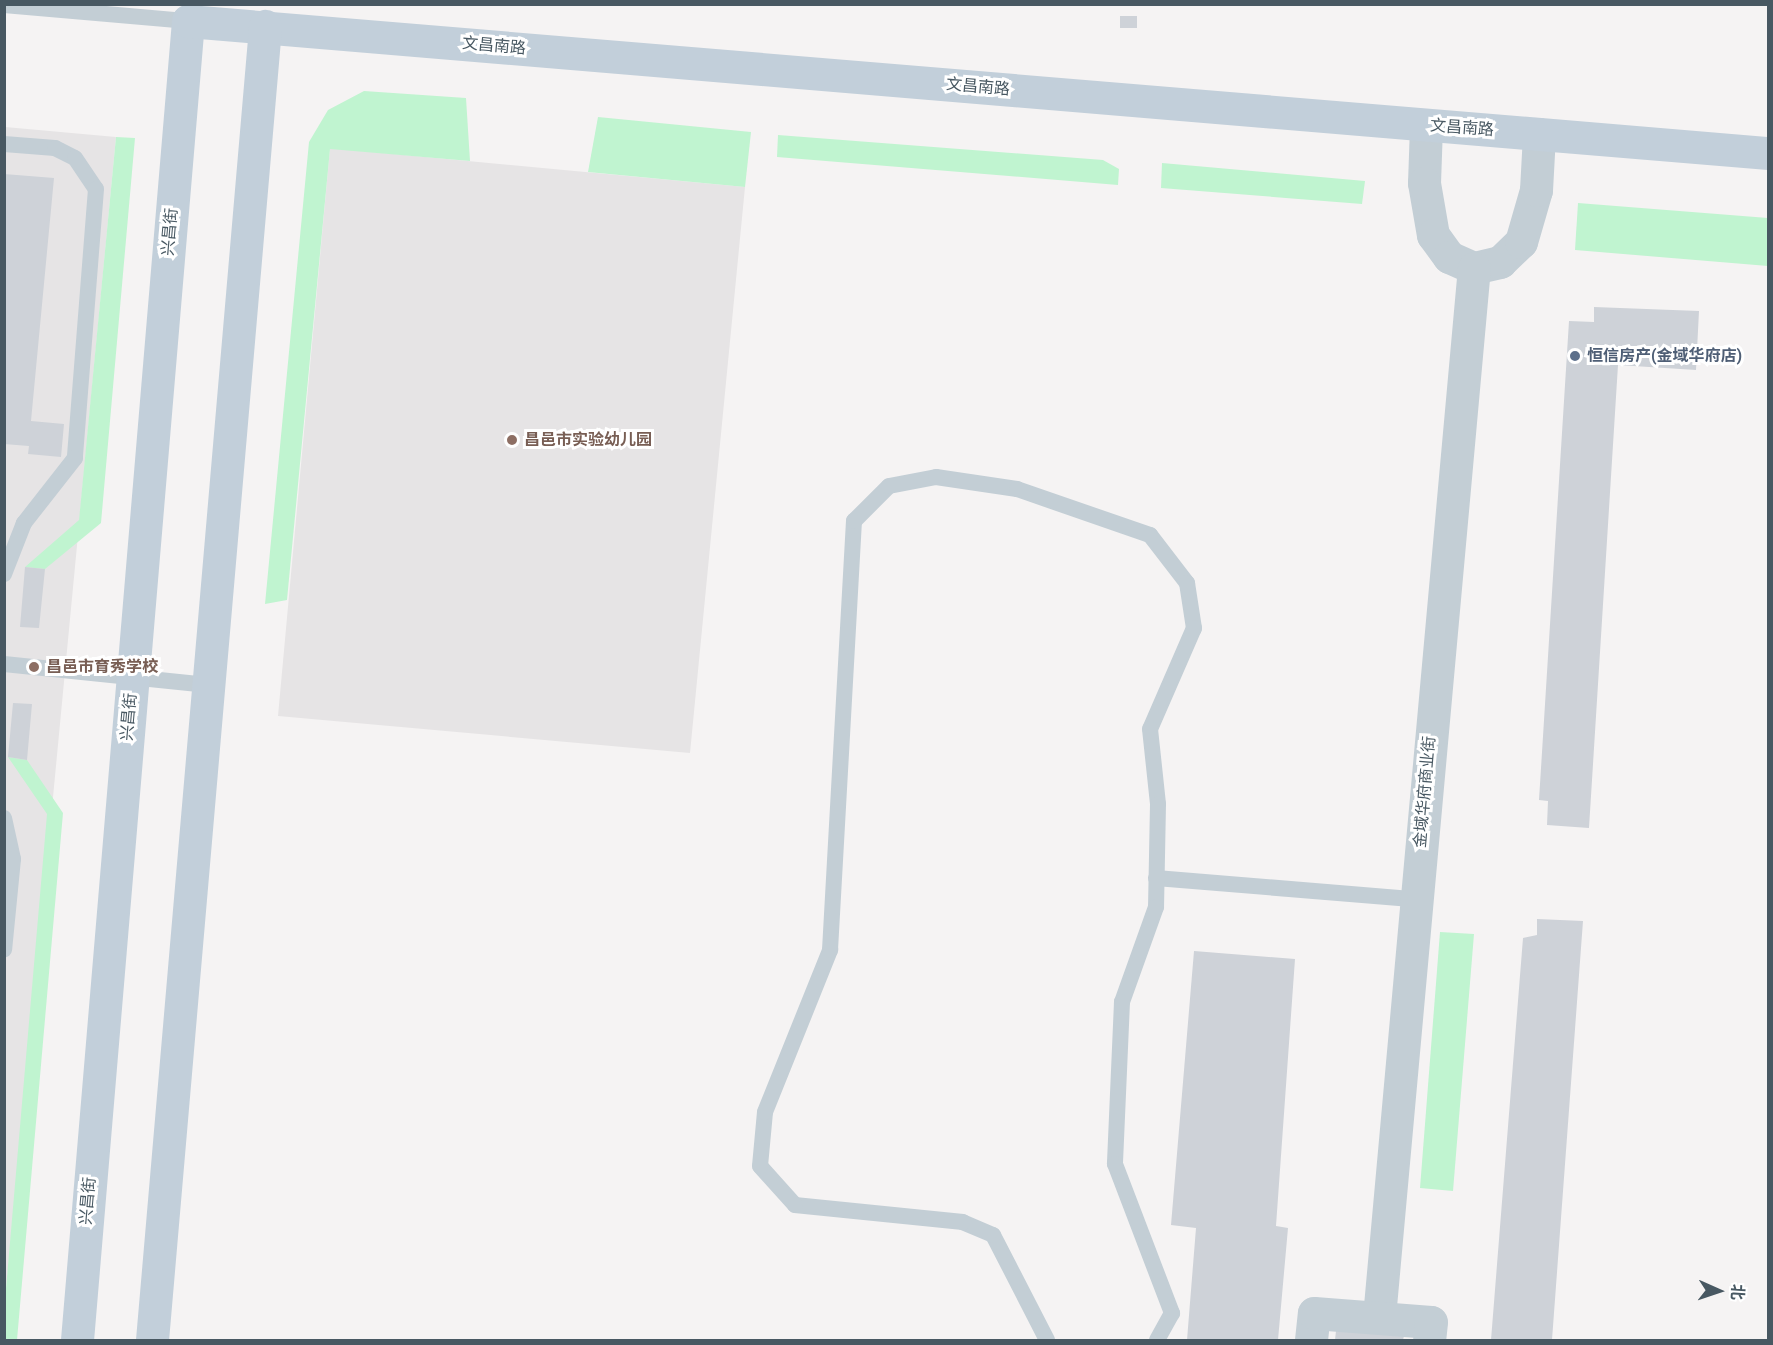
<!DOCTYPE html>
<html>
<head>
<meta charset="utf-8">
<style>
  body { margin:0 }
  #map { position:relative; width:1773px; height:1345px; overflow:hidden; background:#f5f3f3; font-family:Roboto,"Noto Sans SC",sans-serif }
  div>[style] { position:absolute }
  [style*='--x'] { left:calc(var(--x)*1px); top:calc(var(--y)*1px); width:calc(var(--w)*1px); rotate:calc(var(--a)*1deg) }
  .education>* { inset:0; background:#e6e4e5 }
  .green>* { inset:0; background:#c0f4d0 }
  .building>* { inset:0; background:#ced2d8 }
  .lane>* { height:16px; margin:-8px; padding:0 8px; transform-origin:8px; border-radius:8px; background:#c3ced5 }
  .street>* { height:33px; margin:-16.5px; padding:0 16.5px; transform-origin:16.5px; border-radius:16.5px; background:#c3ced5 }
  .secondary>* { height:33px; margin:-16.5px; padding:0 16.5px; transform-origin:16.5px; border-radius:16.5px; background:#c2cfda }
  .dots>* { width:16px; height:16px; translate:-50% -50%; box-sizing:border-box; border:3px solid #fff; border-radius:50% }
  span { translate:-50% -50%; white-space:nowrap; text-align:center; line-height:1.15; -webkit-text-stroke:6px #fff; paint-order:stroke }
  .street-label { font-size:16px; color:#485862 }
  .service-label { font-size:16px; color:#4e5e75; font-weight:700 }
  .left { translate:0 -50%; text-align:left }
  .education-label { font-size:16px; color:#785e54; font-weight:700 }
  .frame { position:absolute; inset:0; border:6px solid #485862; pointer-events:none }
  .north { position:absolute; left:1689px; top:1261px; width:60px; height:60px; -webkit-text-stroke:4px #fff; paint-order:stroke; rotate:93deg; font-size:16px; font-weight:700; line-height:24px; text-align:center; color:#485862 }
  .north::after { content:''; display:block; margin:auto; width:21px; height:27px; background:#485862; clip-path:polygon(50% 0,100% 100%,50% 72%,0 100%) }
</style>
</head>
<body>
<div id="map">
  <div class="education">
    <i style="clip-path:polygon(5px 127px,116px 137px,5px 1300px)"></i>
    <i style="clip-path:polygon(330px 148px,745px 187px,690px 753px,278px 716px)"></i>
  </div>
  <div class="green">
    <i style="clip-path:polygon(364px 91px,466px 98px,470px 161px,330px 149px,287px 600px,265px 604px,309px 142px,328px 110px)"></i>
    <i style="clip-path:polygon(598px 117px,751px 132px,745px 187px,588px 172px)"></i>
    <i style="clip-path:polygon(778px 135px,1103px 160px,1119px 169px,1118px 185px,777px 157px)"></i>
    <i style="clip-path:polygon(116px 137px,135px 138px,101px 523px,45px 569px,25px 567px,79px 520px)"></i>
    <i style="clip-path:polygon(1162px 163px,1365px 181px,1362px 204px,1161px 188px)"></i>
    <i style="clip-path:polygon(1578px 203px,1768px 218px,1768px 266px,1575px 250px)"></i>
    <i style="clip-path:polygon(8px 757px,27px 760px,63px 813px,17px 1340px,5px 1340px,5px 1300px,47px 814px)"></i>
    <i style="clip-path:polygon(1440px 932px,1474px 934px,1453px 1191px,1420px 1188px)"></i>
  </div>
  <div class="building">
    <i style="clip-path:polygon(1120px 16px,1137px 16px,1137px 28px,1120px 28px)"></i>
    <i style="clip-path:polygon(4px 174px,54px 178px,31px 421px,64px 424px,61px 457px,28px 454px,29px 446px,4px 444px)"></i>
    <i style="clip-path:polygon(1594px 307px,1699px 311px,1696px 370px,1618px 365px,1589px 828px,1547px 825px,1548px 801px,1539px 800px,1569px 321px,1594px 322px)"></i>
    <i style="clip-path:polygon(25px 567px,45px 569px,39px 628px,20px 627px)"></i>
    <i style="clip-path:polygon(13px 703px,32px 704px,27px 760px,8px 757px)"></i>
    <i style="clip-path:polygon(1537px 919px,1583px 921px,1552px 1340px,1491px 1340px,1523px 938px,1537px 935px)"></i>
    <i style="clip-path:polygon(1194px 951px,1295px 959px,1276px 1226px,1288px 1228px,1278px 1340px,1187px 1340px,1196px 1228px,1171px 1225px)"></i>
    <i style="clip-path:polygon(1336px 1331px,1404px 1336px,1403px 1340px,1335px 1340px)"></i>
  </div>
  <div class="lane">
    <i style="--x:4;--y:5;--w:185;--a:5"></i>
    <i style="--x:4;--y:144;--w:51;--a:4.5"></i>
    <i style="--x:55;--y:148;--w:22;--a:27"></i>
    <i style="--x:75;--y:158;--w:37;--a:56"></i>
    <i style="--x:96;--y:189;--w:270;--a:94.5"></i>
    <i style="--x:75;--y:458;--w:83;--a:128.1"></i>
    <i style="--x:24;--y:523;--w:55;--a:111.4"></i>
    <i style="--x:4;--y:664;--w:205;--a:5.9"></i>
    <i style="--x:4;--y:818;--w:42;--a:77.6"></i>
    <i style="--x:13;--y:859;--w:91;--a:95.6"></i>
    <i style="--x:1156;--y:878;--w:259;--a:4.7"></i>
    <i style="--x:1047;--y:1340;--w:118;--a:-117.2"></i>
    <i style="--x:993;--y:1235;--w:33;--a:-157"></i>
    <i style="--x:963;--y:1222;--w:169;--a:-174.2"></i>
    <i style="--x:795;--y:1205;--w:52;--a:-131.9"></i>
    <i style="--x:760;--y:1166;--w:54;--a:-84.7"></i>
    <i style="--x:765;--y:1112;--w:175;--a:-68.1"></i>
    <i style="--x:830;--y:950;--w:430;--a:-86.8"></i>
    <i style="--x:854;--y:521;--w:49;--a:-45"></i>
    <i style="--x:889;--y:486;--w:48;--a:-10.8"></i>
    <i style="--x:936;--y:477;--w:82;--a:8.4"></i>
    <i style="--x:1017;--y:489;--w:141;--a:19.1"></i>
    <i style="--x:1150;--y:535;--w:61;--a:52.4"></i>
    <i style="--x:1187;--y:583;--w:46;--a:81.2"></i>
    <i style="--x:1194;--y:628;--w:110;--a:113.5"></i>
    <i style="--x:1150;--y:729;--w:75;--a:83.9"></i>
    <i style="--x:1158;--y:804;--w:103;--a:91.1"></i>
    <i style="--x:1156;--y:907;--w:101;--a:109.7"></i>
    <i style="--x:1122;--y:1002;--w:162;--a:92.5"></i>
    <i style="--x:1115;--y:1164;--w:160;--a:69.1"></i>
    <i style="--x:1172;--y:1313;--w:31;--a:119"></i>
  </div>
  <div class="street">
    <i style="--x:1426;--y:126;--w:57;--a:92"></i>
    <i style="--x:1424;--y:183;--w:53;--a:80.2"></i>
    <i style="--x:1433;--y:235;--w:27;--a:54"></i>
    <i style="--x:1449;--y:257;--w:27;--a:24"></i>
    <i style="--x:1474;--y:268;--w:27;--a:-13"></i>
    <i style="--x:1500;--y:262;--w:29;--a:-44"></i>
    <i style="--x:1521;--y:242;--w:54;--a:-73.9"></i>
    <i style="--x:1536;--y:190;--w:56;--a:-86.9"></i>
    <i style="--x:1379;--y:1317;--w:1053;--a:-84.83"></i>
    <i style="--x:1311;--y:1340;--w:27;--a:-84"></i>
    <i style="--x:1314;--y:1313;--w:117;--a:4.4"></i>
    <i style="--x:1431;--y:1322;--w:18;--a:96"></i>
  </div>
  <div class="secondary">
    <i style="--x:77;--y:1340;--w:1324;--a:-85.19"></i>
    <i style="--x:188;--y:21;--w:1586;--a:4.78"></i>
    <i style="--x:152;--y:1340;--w:1319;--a:-85.08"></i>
  </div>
  <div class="dots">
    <i style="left:1575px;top:356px;background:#5c6f8a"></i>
    <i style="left:512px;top:440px;background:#8d6e63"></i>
    <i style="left:34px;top:667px;background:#8d6e63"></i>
  </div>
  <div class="street-label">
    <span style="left:494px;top:46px;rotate:5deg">文昌南路</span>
    <span style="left:978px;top:87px;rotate:5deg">文昌南路</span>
    <span style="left:1462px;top:128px;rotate:4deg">文昌南路</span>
    <span style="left:170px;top:232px;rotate:-85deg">兴昌街</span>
    <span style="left:129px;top:717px;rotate:-85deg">兴昌街</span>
    <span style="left:1425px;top:792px;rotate:-85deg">金域华府商业街</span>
    <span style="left:88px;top:1201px;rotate:-85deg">兴昌街</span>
  </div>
  <div class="service-label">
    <span class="left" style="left:1587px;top:356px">恒信房产(金域华府店)</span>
  </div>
  <div class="education-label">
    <span class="left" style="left:524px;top:440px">昌邑市实验幼儿园</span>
    <span class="left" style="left:46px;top:667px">昌邑市育秀学校</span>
  </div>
  <div class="frame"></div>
  <div class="north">北</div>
</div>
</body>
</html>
